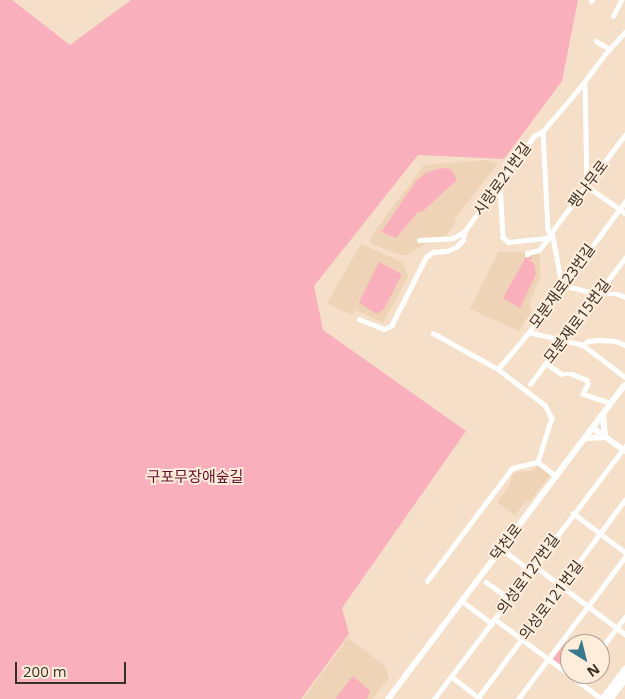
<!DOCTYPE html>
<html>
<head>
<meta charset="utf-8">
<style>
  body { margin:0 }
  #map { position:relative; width:625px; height:699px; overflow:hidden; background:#f5dfc8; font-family:"Open Sans","Noto Sans KR",sans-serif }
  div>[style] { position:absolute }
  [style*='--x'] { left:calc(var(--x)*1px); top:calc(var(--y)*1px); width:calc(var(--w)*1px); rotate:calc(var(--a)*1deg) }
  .built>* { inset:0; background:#eed3b6 }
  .green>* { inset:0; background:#faafbc }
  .street>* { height:4.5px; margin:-2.25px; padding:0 2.25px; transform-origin:2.25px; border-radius:2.25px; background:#fff }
  .secondary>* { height:6px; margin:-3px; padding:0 3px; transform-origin:3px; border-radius:3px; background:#fff }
  .primary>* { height:7px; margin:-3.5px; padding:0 3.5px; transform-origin:3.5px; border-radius:3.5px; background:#fff }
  span { translate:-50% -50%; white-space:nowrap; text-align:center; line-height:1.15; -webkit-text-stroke:4px #ffeddb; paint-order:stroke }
  .street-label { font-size:15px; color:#393027 }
  .park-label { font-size:15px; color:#64102b }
  .north { position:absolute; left:560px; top:634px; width:50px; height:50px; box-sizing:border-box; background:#ffeddb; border:1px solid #b0a193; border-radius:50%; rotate:144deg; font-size:14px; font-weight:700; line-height:20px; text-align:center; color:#393027 }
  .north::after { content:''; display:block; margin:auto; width:18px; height:22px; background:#38798c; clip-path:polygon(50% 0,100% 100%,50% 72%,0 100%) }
  .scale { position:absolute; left:15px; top:662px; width:111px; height:22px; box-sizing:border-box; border:2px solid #393027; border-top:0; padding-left:6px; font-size:15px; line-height:18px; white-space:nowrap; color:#393027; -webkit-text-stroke:4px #ffeddb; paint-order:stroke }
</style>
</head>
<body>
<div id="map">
  <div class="built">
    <i style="clip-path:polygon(485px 160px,498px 163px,454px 220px,455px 224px,445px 237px,425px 244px,408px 255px,400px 255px,370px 243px,371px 236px,424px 165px)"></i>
    <i style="clip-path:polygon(361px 244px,402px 262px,407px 272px,408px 277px,383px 323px,355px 310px,352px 315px,327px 303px)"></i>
    <i style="clip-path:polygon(498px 252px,539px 253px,541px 275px,530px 302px,531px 312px,519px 331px,470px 309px)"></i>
    <i style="clip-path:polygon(538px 465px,550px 475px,530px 501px,526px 501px,515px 515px,497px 502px,509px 486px,513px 474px,518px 472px,532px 471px)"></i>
    <i style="clip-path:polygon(348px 638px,385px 666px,389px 678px,372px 699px,303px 699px)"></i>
  </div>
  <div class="green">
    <i style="clip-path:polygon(0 0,12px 0,70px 45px,131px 0,578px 0,562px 81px,504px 159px,418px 155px,314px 286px,323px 330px,466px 431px,342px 608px,349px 634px,301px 699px,0 699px)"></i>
    <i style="clip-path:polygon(440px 168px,451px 169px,457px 180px,423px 211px,418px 212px,396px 238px,381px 232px,416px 181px,426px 173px)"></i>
    <i style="clip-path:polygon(527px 255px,532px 257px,530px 261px,534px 263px,536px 274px,520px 308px,503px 298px)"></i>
    <i style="clip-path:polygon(379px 262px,402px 274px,384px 309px,377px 314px,359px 303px)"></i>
    <i style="clip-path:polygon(565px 643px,570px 647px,570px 672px,553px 659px)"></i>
    <i style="clip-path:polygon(353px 676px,370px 691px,368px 697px,366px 699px,335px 699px)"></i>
  </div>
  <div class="street">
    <i style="--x:591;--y:1;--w:1;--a:-45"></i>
    <i style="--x:613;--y:16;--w:18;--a:-63"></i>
    <i style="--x:596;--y:41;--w:16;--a:30"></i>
    <i style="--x:585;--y:83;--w:103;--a:88.9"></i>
    <i style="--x:587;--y:186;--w:47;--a:35.4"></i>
    <i style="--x:543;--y:131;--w:99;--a:87.1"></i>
    <i style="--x:548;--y:230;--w:4;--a:27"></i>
    <i style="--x:500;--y:182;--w:55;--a:86.9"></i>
    <i style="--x:503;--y:237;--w:7;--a:45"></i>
    <i style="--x:508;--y:242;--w:39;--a:-6"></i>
    <i style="--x:547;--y:238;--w:129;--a:-52.9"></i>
    <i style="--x:552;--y:232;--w:54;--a:79.3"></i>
    <i style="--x:562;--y:285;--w:37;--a:14"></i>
    <i style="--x:598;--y:294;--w:20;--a:0"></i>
    <i style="--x:618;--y:294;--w:8;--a:23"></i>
    <i style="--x:419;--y:240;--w:34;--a:-3"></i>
    <i style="--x:453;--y:238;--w:13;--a:-29"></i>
    <i style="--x:527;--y:255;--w:2;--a:-90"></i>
    <i style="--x:527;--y:253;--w:12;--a:-14"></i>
    <i style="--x:539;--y:250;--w:16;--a:-52"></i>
    <i style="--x:359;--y:319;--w:27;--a:22"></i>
    <i style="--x:384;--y:329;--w:8;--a:-23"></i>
    <i style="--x:391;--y:326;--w:77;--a:-63.1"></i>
    <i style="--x:426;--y:257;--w:9;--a:-36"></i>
    <i style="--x:433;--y:252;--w:14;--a:-4"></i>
    <i style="--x:447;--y:251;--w:10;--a:-24"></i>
    <i style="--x:456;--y:247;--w:10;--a:-45"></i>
    <i style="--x:463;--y:240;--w:8;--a:-83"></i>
    <i style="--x:464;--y:232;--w:119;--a:-53.9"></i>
    <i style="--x:534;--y:136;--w:10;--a:-29"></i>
    <i style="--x:543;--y:131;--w:54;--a:-49.5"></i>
    <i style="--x:578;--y:90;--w:46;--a:-52.9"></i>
    <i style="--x:606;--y:53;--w:28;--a:-48"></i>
    <i style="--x:529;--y:332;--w:56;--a:13.5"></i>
    <i style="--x:583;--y:345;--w:53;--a:37.3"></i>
    <i style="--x:433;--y:333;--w:74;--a:29"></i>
    <i style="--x:498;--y:369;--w:59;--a:37.5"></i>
    <i style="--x:545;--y:405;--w:15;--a:62"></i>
    <i style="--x:552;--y:418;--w:46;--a:107.7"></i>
    <i style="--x:538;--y:462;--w:23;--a:38"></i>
    <i style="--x:583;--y:345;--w:6;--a:-39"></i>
    <i style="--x:588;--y:341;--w:11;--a:-5"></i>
    <i style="--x:599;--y:340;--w:17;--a:3"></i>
    <i style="--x:616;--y:341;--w:10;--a:24"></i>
    <i style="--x:546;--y:363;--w:19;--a:35"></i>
    <i style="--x:562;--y:374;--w:10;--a:0"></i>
    <i style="--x:572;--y:374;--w:16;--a:22"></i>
    <i style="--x:587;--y:380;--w:4;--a:76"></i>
    <i style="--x:588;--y:384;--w:11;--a:117"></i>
    <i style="--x:583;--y:394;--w:29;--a:18"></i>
    <i style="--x:498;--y:369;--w:48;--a:-50"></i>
    <i style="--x:529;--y:332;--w:162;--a:-53.6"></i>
    <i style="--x:530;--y:384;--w:158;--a:-53"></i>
    <i style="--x:573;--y:513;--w:65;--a:36.9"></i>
    <i style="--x:506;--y:552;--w:31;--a:37"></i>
    <i style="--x:535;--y:566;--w:113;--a:37.1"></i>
    <i style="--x:427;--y:581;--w:141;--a:-53"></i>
    <i style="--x:512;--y:468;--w:27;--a:-13"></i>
    <i style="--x:486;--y:582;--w:29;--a:35"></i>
    <i style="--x:462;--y:601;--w:38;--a:37"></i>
    <i style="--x:495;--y:619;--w:134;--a:36.8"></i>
    <i style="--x:600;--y:650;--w:41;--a:-52.9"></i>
    <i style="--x:451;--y:676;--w:36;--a:38"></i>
    <i style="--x:577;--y:681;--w:9;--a:-54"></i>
    <i style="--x:434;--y:699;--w:317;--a:-52.9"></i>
    <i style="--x:477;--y:699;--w:248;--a:-53.4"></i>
    <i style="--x:518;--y:699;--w:178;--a:-53"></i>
  </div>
  <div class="secondary">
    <i style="--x:593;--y:428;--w:39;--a:36"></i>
    <i style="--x:586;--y:438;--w:19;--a:-3"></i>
    <i style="--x:605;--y:437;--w:23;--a:-95"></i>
    <i style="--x:388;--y:699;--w:393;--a:-53"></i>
  </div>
  <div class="primary">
    <i style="--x:602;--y:699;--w:38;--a:-53"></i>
    <i style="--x:609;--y:699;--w:26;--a:-53"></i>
  </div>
  <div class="street-label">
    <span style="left:502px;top:179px;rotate:-54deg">시랑로21번길</span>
    <span style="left:588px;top:184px;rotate:-53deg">팽나무로</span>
    <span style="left:562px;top:286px;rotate:-54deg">모분재로23번길</span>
    <span style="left:577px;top:321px;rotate:-53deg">모분재로15번길</span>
    <span style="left:506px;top:542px;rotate:-53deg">덕천로</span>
    <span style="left:528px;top:574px;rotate:-54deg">의성로127번길</span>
    <span style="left:551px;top:600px;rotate:-53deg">의성로121번길</span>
  </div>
  <div class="park-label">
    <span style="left:195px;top:477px">구포무장애숲길</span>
  </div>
  <div class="north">N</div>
  <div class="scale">200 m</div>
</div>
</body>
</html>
